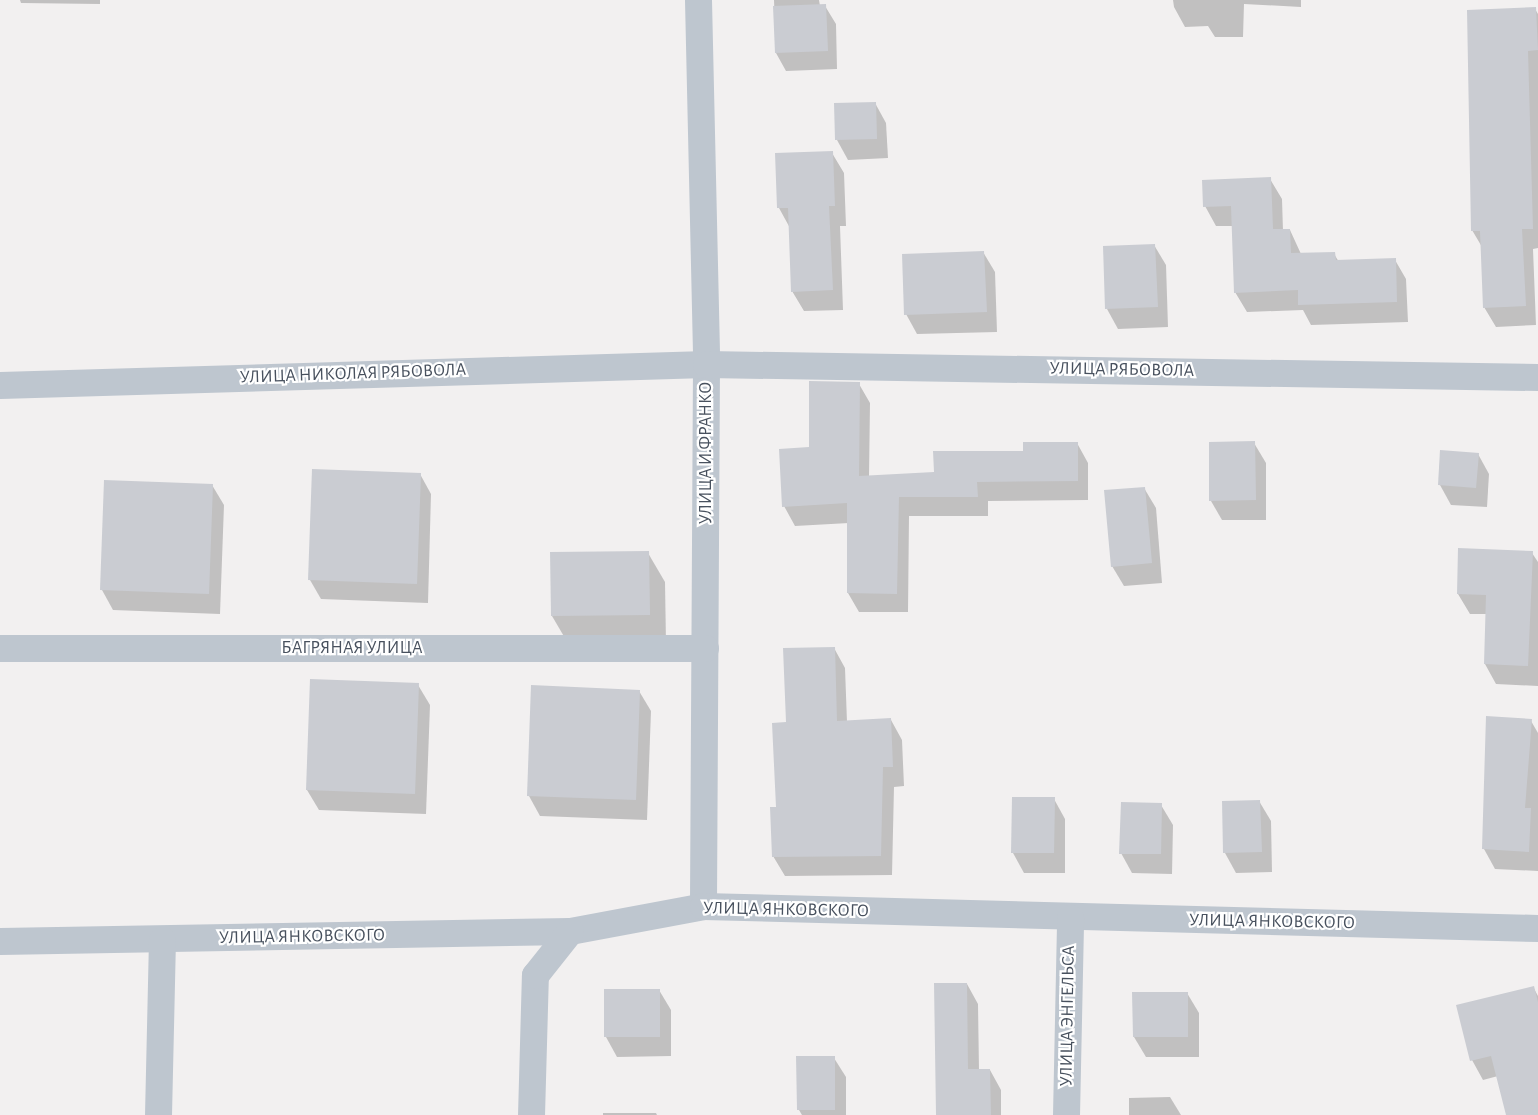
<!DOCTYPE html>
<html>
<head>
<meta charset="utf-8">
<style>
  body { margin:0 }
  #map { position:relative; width:1538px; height:1115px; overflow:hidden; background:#f2f0f0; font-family:"Alegreya Sans",sans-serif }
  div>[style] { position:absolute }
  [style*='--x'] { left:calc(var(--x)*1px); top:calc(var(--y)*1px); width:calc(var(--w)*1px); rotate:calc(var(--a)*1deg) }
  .shadow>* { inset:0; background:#0003 }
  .building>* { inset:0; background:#caccd2 }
  .minor>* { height:27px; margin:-13.5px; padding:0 13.5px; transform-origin:13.5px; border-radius:13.5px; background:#bec6cf }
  span { translate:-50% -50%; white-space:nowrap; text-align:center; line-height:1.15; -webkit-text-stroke:4.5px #fff; paint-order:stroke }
  .street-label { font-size:18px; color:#48515e }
</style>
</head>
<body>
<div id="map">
  <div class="shadow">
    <i style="clip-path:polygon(20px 0,100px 0,100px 4px,21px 3px)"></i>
    <i style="clip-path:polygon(774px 0,819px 0,820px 6px,825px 6px,836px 24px,837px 69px,786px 71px,776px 53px)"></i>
    <i style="clip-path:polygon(1173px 0,1301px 0,1301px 7px,1244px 4px,1243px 37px,1215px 37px,1208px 26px,1185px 27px,1174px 7px)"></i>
    <i style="clip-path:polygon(1535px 9px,1538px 14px,1538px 248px,1533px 249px,1536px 325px,1496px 327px,1484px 307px,1482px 247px,1472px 230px)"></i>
    <i style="clip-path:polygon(875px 103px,886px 123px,888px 158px,848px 160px,837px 140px,836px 104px)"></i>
    <i style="clip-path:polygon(832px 153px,844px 173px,846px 226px,840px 226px,843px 310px,804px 311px,792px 291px,790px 228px,779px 208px)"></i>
    <i style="clip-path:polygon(1270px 179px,1282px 199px,1283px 231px,1290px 230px,1301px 254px,1334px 254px,1339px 262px,1395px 260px,1406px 279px,1408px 322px,1311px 325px,1303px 310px,1247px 312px,1235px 292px,1233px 226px,1216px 226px,1205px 206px)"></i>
    <i style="clip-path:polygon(1154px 245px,1166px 265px,1168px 327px,1118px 329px,1107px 309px)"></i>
    <i style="clip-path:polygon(983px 252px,995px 272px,997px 332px,917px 334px,906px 314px)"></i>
    <i style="clip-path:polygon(859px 384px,870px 403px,869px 477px,935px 474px,1077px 443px,1088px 463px,1088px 500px,988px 501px,988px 516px,909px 516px,908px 612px,859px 612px,848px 593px,849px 523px,795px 526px,784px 506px,810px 448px)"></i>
    <i style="clip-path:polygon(1254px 443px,1266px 463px,1266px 520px,1222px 520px,1211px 501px)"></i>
    <i style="clip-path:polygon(1478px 454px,1489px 474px,1487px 507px,1451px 505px,1440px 485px)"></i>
    <i style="clip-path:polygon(420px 474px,431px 494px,428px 603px,321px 599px,310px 580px)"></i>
    <i style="clip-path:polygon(212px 485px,224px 505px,220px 614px,113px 610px,102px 590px)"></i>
    <i style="clip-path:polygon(1144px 488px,1156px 508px,1162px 583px,1124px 586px,1112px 566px)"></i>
    <i style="clip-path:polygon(648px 553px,665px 582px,666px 644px,569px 645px,552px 616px)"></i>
    <i style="clip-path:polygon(1532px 553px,1538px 562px,1538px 686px,1496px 684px,1485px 664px,1487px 614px,1470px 614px,1458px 594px)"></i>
    <i style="clip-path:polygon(834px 648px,845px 668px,847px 722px,891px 720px,902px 740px,904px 786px,894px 787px,892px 875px,785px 876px,773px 856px,787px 724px)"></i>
    <i style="clip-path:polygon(311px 681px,418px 685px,430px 705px,426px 814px,319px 810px,307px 790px)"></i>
    <i style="clip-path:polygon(639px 691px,651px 711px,647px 820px,540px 816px,529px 796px)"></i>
    <i style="clip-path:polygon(1487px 718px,1531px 721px,1538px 733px,1538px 871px,1495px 869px,1484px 849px)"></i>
    <i style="clip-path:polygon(1054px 799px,1065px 819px,1065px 873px,1024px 873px,1013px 853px)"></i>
    <i style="clip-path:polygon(1259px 801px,1271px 821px,1272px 872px,1236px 873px,1225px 853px)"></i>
    <i style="clip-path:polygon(1161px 805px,1173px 825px,1172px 874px,1132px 873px,1121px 853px)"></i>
    <i style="clip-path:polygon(967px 984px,978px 1004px,979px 1070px,990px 1070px,1001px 1090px,1001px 1115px,937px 1115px)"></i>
    <i style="clip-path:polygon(1533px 987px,1538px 996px,1538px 1115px,1508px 1115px,1498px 1076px,1483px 1080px,1472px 1060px)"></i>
    <i style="clip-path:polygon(659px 990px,671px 1010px,671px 1056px,617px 1057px,606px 1037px)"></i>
    <i style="clip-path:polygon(1134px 993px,1187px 993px,1199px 1013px,1199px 1057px,1146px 1057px,1134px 1037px)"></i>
    <i style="clip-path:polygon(834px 1058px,846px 1077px,846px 1115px,802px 1115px,799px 1110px)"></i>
    <i style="clip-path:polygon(1170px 1097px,1181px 1115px,1129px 1115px,1129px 1098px)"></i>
    <i style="clip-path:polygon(603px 1113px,656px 1113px,657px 1115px,603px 1115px)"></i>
  </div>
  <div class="building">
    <i style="clip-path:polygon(826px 4px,828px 51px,775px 53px,773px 6px)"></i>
    <i style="clip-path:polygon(1536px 7px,1538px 50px,1528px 51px,1533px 229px,1522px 229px,1526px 306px,1483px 308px,1480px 231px,1471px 231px,1467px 10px)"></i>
    <i style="clip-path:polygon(876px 102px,877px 139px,835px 140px,834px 103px)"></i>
    <i style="clip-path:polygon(833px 151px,835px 206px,829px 206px,833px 290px,791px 292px,788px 208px,777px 208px,775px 153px)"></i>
    <i style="clip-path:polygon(1271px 177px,1273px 229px,1290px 229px,1291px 253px,1335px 252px,1336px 260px,1396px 258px,1397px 302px,1298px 305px,1298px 290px,1234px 293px,1231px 206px,1203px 207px,1202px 180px)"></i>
    <i style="clip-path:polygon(1155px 244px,1158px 307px,1105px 309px,1103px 246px)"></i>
    <i style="clip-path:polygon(984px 251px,987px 312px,904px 315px,902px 254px)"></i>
    <i style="clip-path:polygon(809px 381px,860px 382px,859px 476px,934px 472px,933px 451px,1023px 451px,1023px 442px,1078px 442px,1078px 481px,977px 482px,978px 497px,899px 497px,897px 594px,847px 593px,847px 503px,782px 507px,779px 449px,809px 447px)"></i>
    <i style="clip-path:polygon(1255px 441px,1256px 500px,1209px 501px,1209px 442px)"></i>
    <i style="clip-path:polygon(1440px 450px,1479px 453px,1476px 488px,1438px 485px)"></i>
    <i style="clip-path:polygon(312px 469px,421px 473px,417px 584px,308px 580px)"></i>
    <i style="clip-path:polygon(104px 480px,213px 484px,209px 594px,100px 590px)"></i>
    <i style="clip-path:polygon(1145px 487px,1152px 563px,1111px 567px,1104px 490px)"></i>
    <i style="clip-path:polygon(1458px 548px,1533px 551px,1528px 666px,1484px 664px,1486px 595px,1457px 594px)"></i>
    <i style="clip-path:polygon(649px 551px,650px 615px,551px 616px,550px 552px)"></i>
    <i style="clip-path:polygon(835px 647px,837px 721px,891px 718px,893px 767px,883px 767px,881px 856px,772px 857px,770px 807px,776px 807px,772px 723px,786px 722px,783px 648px)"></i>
    <i style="clip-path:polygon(310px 679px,419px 683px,415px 794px,306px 790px)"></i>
    <i style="clip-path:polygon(531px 685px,640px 690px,636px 800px,527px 796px)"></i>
    <i style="clip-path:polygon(1486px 716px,1532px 719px,1525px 808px,1531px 808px,1529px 852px,1482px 849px)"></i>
    <i style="clip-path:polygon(1012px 797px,1055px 797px,1054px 853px,1011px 853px)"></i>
    <i style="clip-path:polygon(1260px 800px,1262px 852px,1223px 853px,1222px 801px)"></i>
    <i style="clip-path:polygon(1121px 802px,1162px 803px,1161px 854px,1119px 854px)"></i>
    <i style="clip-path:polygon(934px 983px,967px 983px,968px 1069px,990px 1069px,991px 1115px,936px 1115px)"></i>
    <i style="clip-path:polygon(1534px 986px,1538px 1002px,1538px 1115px,1506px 1115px,1491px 1056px,1470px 1061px,1456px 1005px)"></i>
    <i style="clip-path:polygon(604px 989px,660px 989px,660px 1037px,604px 1037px)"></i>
    <i style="clip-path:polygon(1132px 992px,1188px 992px,1188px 1037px,1133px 1037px)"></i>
    <i style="clip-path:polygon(796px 1056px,835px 1056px,835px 1110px,797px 1110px)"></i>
  </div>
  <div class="minor">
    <i style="--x:698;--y:0;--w:364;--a:88.7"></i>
    <i style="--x:706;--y:364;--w:542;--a:90.32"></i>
    <i style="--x:0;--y:385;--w:706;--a:-1.7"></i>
    <i style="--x:706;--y:364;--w:832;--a:0.9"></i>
    <i style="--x:0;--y:648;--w:705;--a:0"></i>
    <i style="--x:0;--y:941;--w:570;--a:-1.01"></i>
    <i style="--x:570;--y:931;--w:135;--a:-10.6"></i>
    <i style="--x:703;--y:906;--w:835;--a:1.51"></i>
    <i style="--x:158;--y:1115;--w:175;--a:-88.7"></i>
    <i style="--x:531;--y:1115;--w:140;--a:-88.4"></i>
    <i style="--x:535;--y:975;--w:56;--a:-51.5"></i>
    <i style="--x:1066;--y:1115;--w:197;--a:-88.8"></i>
  </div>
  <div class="street-label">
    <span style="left:1122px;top:370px;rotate:1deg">УЛИЦА РЯБОВОЛА</span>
    <span style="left:353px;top:374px;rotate:-2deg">УЛИЦА НИКОЛАЯ РЯБОВОЛА</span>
    <span style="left:706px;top:453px;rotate:-90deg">УЛИЦА И.ФРАНКО</span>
    <span style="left:352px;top:648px">БАГРЯНАЯ УЛИЦА</span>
    <span style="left:786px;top:910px;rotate:1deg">УЛИЦА ЯНКОВСКОГО</span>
    <span style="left:1272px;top:922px;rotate:1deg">УЛИЦА ЯНКОВСКОГО</span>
    <span style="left:302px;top:937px;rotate:-1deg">УЛИЦА ЯНКОВСКОГО</span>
    <span style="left:1068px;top:1016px;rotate:-89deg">УЛИЦА ЭНГЕЛЬСА</span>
  </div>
</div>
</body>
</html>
